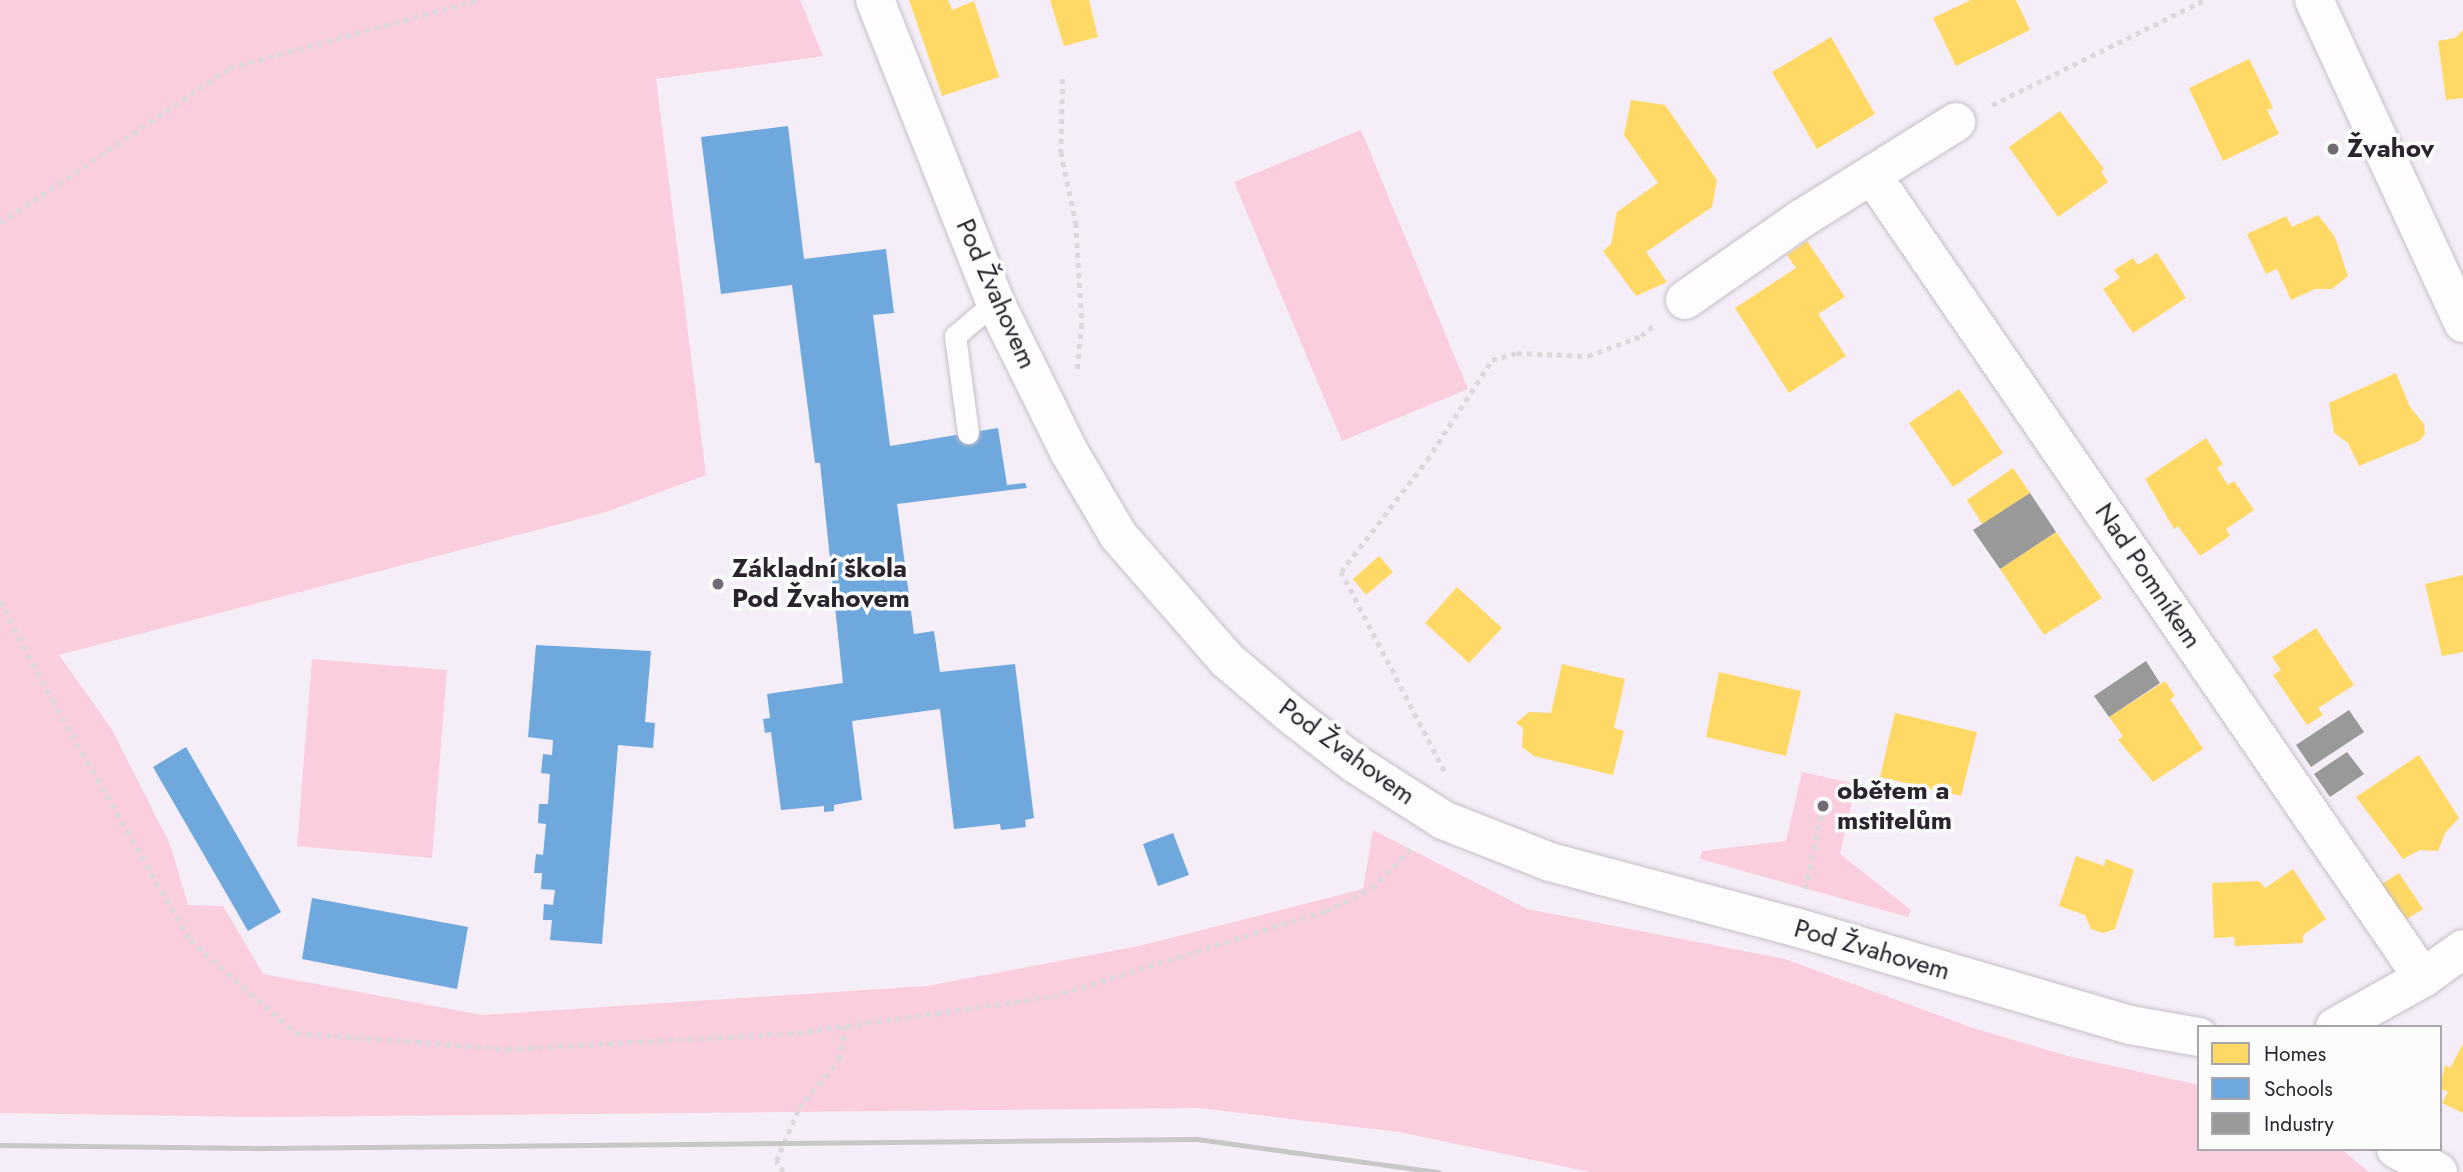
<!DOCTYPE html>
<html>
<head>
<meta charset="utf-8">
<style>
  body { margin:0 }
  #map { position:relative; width:2463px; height:1172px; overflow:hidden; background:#f5eef8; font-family:Jost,sans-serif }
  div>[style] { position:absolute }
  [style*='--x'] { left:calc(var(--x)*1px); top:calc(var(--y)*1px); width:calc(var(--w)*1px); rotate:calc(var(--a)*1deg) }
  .green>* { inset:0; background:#facedf }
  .homes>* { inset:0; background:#ffd966 }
  .schools>* { inset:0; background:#6fa8dc }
  .industry>* { inset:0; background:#999 }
  .path>* { height:4.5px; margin-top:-2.25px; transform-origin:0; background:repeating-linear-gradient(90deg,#dbd9dc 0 5px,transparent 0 10px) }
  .roads { filter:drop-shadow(0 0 2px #c5bec8) drop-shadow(0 0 2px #c5bec8) }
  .service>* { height:21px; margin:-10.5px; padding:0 10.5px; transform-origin:10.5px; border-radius:10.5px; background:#fefcfe }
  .minor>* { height:38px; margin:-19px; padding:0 19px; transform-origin:19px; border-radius:19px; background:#fefcfe }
  .rail>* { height:5px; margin:-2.5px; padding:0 2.5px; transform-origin:2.5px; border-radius:2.5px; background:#c8c6c9 }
  .dots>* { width:19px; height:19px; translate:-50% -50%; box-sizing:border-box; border:4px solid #fcfcfc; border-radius:50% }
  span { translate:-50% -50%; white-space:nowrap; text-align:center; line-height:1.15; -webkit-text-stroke:7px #fcfcfc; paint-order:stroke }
  .poi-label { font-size:26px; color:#2b242f; font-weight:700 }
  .left { translate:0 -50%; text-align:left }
  .street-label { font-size:26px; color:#2b242f }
  .legend { position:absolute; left:2197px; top:1025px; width:245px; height:126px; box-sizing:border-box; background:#fcfcfc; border:2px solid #a8a6aa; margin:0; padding:9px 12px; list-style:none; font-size:21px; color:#2b242f }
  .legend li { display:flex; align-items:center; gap:14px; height:35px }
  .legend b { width:35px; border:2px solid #a8a6aa }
</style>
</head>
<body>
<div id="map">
  <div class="green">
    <i style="clip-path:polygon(0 0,800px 0,823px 56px,656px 79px,706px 475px,606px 512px,59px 655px,111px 728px,170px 844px,188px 905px,223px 906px,263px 974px,482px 1015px,927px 986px,1139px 946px,1363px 889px,1373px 830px,1527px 909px,1785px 959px,1976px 1029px,2068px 1056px,2199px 1085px,2199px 1149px,2341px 1149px,2369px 1172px,1590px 1172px,1399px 1132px,1199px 1108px,264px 1117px,0 1113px)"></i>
    <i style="clip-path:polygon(1361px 130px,1468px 389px,1342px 441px,1234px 182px)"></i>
    <i style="clip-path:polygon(312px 659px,447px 670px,432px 858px,297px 846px)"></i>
    <i style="clip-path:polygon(1802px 772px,1856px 784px,1840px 854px,1911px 910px,1908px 917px,1700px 859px,1702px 851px,1786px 841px)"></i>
  </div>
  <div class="homes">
    <i style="clip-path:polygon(909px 0,948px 0,952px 10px,974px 1px,999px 77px,942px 96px)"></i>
    <i style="clip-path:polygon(1050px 0,1089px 0,1098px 37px,1064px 46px)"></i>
    <i style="clip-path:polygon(1971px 0,2016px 0,2030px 30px,1956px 66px,1933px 18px)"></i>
    <i style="clip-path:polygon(2463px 30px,2463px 98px,2446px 100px,2438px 41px,2455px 38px)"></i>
    <i style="clip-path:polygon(1831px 37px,1875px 114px,1817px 149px,1772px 72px)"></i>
    <i style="clip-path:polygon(2249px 59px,2273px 108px,2267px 110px,2279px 134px,2223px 161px,2189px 88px)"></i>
    <i style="clip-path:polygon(1631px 100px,1665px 105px,1717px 180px,1712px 207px,1646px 252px,1667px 282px,1636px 296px,1603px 251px,1611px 244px,1617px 212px,1658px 183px,1624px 135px)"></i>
    <i style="clip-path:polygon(2060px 111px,2104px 169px,2101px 171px,2108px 182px,2058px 217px,2009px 147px)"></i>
    <i style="clip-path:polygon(2318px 215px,2335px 237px,2348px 276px,2332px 289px,2315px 289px,2291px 300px,2277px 269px,2266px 274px,2247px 234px,2286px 216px,2292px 227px)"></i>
    <i style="clip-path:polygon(1807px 241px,1845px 297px,1818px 314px,1846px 356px,1789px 393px,1735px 308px,1796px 268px,1787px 255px)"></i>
    <i style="clip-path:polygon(2157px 253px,2186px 298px,2133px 333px,2103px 289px,2120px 278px,2114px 270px,2133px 258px,2138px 265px)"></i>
    <i style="clip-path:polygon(2396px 373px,2410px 407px,2424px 424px,2425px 434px,2419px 441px,2359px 466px,2348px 443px,2334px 433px,2329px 403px)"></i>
    <i style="clip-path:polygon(1959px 389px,2003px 453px,1953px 487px,1909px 423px)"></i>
    <i style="clip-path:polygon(2206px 438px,2223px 464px,2217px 468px,2228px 485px,2234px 481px,2254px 510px,2226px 529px,2230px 536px,2200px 556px,2178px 526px,2174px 529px,2145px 479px)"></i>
    <i style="clip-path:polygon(2013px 468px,2030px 493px,1983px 525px,1967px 500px)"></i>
    <i style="clip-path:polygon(2056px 532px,2102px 598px,2044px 635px,2000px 569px)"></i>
    <i style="clip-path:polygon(1379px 556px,1393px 572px,1366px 595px,1353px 579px)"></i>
    <i style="clip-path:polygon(2463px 575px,2463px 652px,2442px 656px,2425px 584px)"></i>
    <i style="clip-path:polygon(1457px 587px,1502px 628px,1469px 663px,1425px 623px)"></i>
    <i style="clip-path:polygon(2316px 628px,2354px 685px,2318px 708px,2323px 715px,2307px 725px,2273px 675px,2281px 670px,2272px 657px)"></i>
    <i style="clip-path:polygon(1562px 664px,1625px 679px,1614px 728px,1624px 731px,1613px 775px,1534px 756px,1522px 747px,1523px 728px,1516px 723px,1529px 712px,1551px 713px)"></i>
    <i style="clip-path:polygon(1719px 672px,1801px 691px,1786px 756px,1706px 737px)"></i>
    <i style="clip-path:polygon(2165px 681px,2175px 696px,2170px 699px,2203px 749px,2153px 782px,2118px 740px,2123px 736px,2109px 717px)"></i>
    <i style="clip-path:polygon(1895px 713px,1977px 732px,1961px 796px,1880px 777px)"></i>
    <i style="clip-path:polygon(2419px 755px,2459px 818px,2445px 833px,2438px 851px,2420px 850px,2403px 859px,2356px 797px)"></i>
    <i style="clip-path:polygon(2076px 856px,2104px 866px,2106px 859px,2134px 870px,2115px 929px,2103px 933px,2091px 929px,2085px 915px,2059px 906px)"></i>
    <i style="clip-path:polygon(2293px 869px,2326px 919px,2303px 935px,2303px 943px,2235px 946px,2234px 937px,2214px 938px,2212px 883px,2259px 881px,2265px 888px)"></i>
    <i style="clip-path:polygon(2399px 873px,2423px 909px,2402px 922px,2379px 886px)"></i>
    <i style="clip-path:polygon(2463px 1044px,2463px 1113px,2442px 1103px,2448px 1092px,2440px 1088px,2445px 1065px,2450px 1068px)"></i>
  </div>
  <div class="schools">
    <i style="clip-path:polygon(788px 126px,804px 259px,886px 249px,894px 313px,873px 315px,890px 446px,998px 428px,1007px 485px,1025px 483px,1027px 488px,897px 504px,914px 634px,934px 631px,940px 672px,1015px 664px,1034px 818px,1025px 820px,1026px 827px,1001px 830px,1000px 824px,954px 829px,940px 709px,852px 721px,862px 800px,834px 805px,834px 811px,824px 812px,824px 806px,781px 810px,771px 732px,765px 733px,763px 719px,770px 718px,767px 694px,843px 683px,820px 463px,815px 463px,792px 285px,721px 294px,701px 137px)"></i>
    <i style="clip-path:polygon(536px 645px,651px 651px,645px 722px,655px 723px,653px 748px,618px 745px,602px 944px,550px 940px,552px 920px,543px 920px,544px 904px,553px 905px,555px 890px,541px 889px,542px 873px,534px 873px,536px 854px,543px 855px,546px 824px,538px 823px,539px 804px,548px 804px,550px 774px,541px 773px,543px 754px,552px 755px,553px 740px,528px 737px)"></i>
    <i style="clip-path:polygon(186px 747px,281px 912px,248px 931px,153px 767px)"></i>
    <i style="clip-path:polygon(1173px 833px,1189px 875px,1158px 886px,1143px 844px)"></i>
    <i style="clip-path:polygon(312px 898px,468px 927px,457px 989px,302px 959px)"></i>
  </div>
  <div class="industry">
    <i style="clip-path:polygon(2030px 493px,2056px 532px,2000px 569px,1973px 530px)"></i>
    <i style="clip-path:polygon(2146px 661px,2160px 683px,2109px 717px,2094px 696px)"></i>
    <i style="clip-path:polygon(2349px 710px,2364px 732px,2311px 767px,2296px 745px)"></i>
    <i style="clip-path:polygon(2347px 752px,2364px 774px,2330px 797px,2314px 774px)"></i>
  </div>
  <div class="path">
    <i style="--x:1063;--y:79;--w:73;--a:91.6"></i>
    <i style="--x:1061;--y:152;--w:73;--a:78.1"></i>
    <i style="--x:1076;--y:223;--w:101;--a:86.6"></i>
    <i style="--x:1082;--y:324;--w:49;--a:95.8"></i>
    <i style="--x:1992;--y:105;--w:237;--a:-26.3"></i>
    <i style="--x:0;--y:223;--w:277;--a:-34"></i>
    <i style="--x:230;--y:68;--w:256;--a:-15.4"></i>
    <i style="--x:0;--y:601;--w:112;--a:62.3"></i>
    <i style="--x:52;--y:700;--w:277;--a:60.1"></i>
    <i style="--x:190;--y:940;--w:141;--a:41.3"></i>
    <i style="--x:296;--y:1033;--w:213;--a:4.3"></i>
    <i style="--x:508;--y:1049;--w:289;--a:-3.2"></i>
    <i style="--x:797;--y:1033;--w:259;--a:-8.2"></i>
    <i style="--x:1053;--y:996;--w:286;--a:-17.3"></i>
    <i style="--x:1326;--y:911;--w:51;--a:-26.6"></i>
    <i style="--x:1372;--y:888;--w:55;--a:-45"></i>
    <i style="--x:1444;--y:771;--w:224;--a:-117.4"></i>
    <i style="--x:1341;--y:572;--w:141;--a:-52.5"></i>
    <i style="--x:1427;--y:460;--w:119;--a:-57"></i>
    <i style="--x:1492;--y:360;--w:26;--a:-16"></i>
    <i style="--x:1517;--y:353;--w:71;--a:2.4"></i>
    <i style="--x:1588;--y:356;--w:57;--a:-20.7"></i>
    <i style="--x:1641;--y:336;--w:17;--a:-40"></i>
    <i style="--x:1805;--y:889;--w:85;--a:-77.8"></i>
    <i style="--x:783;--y:1172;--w:13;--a:-122"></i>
    <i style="--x:776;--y:1161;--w:58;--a:-66.5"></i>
    <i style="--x:799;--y:1108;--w:62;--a:-50.2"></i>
    <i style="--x:839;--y:1060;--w:34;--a:-80"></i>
  </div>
  <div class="roads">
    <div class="service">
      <i style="--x:968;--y:433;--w:98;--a:-97.6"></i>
      <i style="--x:955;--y:336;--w:52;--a:-40.4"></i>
    </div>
    <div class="minor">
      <i style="--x:875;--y:0;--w:325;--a:68.3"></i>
      <i style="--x:995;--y:302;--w:165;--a:63.7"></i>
      <i style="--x:1068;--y:450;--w:99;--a:59.5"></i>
      <i style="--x:1118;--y:535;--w:166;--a:48.9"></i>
      <i style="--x:1227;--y:660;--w:88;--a:40.4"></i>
      <i style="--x:1294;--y:717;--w:76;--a:37.5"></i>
      <i style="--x:1354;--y:763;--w:106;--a:32.6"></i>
      <i style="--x:1443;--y:820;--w:115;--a:21.4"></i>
      <i style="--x:1550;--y:862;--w:253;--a:14.9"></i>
      <i style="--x:1795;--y:927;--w:349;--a:16.3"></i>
      <i style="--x:2130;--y:1025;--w:70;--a:9.9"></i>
      <i style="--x:2314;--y:0;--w:356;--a:65.2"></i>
      <i style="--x:1872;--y:175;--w:974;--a:55.54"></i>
      <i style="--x:1685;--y:300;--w:141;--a:-34.9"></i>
      <i style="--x:1801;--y:219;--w:183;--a:-32"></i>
      <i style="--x:2335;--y:1027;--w:101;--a:-29.1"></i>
      <i style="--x:2423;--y:978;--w:49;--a:-35.9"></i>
      <i style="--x:2396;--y:1149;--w:48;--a:28.7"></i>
    </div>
  </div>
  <div class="rail">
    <i style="--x:0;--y:1145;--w:264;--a:0.7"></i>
    <i style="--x:264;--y:1148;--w:933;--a:-0.55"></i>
    <i style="--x:1197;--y:1139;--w:244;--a:7.8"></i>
  </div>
  <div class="dots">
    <i style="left:2333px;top:149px;background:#726b75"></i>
    <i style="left:718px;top:584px;background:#726b75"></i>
    <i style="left:1823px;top:806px;background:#726b75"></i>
  </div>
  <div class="poi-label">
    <span class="left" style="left:2347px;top:149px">Žvahov</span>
    <span class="left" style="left:732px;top:584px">Základní škola<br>Pod Žvahovem</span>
    <span class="left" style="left:1837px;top:806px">obětem a<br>mstitelům</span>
  </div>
  <div class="street-label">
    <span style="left:996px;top:294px;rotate:66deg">Pod Žvahovem</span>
    <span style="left:2148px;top:576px;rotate:56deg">Nad Pomníkem</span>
    <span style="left:1347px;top:752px;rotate:36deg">Pod Žvahovem</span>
    <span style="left:1872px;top:950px;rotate:16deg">Pod Žvahovem</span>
  </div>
  <ul class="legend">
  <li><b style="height:19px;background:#ffd966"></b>Homes</li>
  <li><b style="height:19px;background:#6fa8dc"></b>Schools</li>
  <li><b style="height:19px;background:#999"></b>Industry</li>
  </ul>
</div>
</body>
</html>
